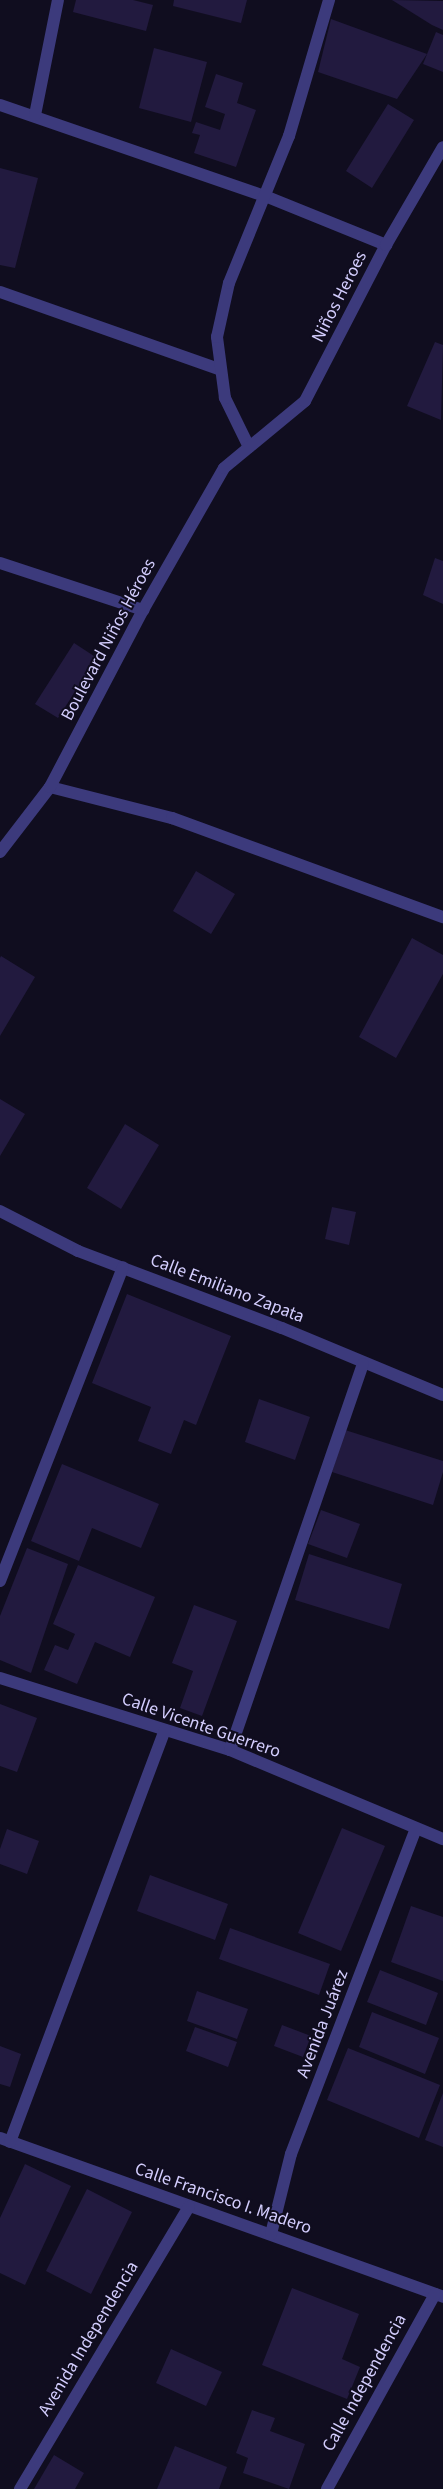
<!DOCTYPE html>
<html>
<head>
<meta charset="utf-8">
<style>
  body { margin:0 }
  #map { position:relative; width:443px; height:2489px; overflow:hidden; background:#100d1f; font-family:"Source Sans 3",sans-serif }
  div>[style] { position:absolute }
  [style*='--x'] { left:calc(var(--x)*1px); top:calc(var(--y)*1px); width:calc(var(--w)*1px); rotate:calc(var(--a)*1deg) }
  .building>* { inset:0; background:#221a3f }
  .minor>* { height:12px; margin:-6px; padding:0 6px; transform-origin:6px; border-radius:6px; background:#3c3a7c }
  span { translate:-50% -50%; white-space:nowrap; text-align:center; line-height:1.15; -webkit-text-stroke:4px #100d1f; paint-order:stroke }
  .street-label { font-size:18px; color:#d3cdfd }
</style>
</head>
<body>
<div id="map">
  <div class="building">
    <i style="clip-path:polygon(76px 0,133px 0,153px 5px,146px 31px,73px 12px)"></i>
    <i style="clip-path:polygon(174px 0,247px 0,241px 23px,173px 6px)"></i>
    <i style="clip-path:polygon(392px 0,443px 1px,443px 30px,432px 25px)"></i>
    <i style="clip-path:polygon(331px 19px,427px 54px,397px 99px,318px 72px)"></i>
    <i style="clip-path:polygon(436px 32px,443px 35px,443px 72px,423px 64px)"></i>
    <i style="clip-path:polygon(154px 48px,207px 62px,191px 122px,139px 108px)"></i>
    <i style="clip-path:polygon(216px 74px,243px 83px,237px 103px,256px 110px,236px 167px,194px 153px,200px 135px,192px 133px,196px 122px,220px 130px,225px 114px,205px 107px)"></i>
    <i style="clip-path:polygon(388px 104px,414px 120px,372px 188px,346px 171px)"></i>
    <i style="clip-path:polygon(0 168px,38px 178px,15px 268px,0 265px)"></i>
    <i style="clip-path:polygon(435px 342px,443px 345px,441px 420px,407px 406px)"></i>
    <i style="clip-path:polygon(435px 558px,443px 561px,443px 604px,423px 595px)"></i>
    <i style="clip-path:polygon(74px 643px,97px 658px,58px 718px,35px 704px)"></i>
    <i style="clip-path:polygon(196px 871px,235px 894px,211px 934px,173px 911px)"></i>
    <i style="clip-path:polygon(412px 938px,443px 955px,443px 974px,396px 1058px,359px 1037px)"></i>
    <i style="clip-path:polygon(1px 956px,35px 977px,0 1036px,0 958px)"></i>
    <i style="clip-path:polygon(0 1099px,25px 1114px,0 1156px)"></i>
    <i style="clip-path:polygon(125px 1124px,159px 1145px,121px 1209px,87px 1188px)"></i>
    <i style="clip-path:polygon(332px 1207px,356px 1212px,349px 1245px,325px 1239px)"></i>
    <i style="clip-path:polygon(127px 1294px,231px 1336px,196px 1425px,184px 1420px,171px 1454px,138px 1441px,151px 1407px,92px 1383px)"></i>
    <i style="clip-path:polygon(259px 1399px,310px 1417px,295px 1460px,245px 1442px)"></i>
    <i style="clip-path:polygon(345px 1430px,443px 1461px,443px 1472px,433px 1505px,332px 1472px)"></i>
    <i style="clip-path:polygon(62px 1464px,159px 1504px,141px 1548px,92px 1528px,79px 1561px,31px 1541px)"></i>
    <i style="clip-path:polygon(321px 1510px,360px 1524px,347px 1558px,308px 1544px)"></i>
    <i style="clip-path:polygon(27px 1548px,68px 1564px,31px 1673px,0 1660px,0 1616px)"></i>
    <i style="clip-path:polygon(309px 1554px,402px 1584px,389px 1629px,295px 1600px)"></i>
    <i style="clip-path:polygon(78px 1565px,155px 1597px,130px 1657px,95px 1642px,77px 1684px,44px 1670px,55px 1645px,68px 1650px,75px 1634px,53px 1624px)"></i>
    <i style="clip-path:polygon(194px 1605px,237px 1621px,202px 1716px,180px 1708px,193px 1671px,172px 1663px)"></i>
    <i style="clip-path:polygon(0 1704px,37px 1718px,17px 1772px,0 1766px)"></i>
    <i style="clip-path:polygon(342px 1828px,385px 1846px,341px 1951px,298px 1933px)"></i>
    <i style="clip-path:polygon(7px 1829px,39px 1841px,27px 1874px,0 1864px,0 1849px)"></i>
    <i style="clip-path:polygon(150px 1875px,228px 1904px,215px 1940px,137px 1911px)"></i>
    <i style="clip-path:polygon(411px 1906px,443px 1917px,443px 1981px,391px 1962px)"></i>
    <i style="clip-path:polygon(230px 1928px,330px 1964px,319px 1995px,219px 1959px)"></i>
    <i style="clip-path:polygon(380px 1970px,438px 1993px,426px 2025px,367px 2002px)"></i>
    <i style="clip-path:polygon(197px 1991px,248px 2009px,237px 2039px,187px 2021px)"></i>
    <i style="clip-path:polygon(372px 2012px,439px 2038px,425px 2074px,359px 2047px)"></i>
    <i style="clip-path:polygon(282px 2025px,311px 2036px,303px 2057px,274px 2046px)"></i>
    <i style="clip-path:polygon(195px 2027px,237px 2042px,228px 2067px,186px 2051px)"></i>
    <i style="clip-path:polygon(0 2046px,21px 2054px,10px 2087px,0 2084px)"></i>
    <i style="clip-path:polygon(348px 2048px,440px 2085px,419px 2138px,327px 2100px)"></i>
    <i style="clip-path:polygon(443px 2093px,443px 2147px,425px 2140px)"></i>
    <i style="clip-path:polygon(25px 2164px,71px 2186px,25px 2285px,0 2273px,0 2218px)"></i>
    <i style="clip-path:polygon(87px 2189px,132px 2212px,91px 2294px,46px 2271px)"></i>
    <i style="clip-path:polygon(292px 2288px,359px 2314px,342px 2359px,360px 2367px,347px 2399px,262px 2365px)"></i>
    <i style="clip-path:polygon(171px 2349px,222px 2372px,206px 2406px,156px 2383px)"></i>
    <i style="clip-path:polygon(252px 2410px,275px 2418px,270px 2431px,305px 2444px,289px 2489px,243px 2473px,248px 2458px,236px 2453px)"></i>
    <i style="clip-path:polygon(175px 2446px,227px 2467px,219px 2489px,157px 2489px)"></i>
    <i style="clip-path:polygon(54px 2455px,84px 2473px,75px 2489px,34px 2489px)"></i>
  </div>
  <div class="minor">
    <i style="--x:0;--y:105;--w:280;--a:19"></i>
    <i style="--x:265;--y:196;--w:131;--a:22"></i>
    <i style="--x:35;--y:115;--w:117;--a:-78.7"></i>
    <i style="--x:0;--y:292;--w:234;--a:19.4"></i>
    <i style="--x:249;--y:447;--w:55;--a:-116.1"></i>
    <i style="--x:225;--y:398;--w:62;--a:-97.5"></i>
    <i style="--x:217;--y:337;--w:55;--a:-77.5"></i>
    <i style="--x:229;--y:283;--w:159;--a:-67.8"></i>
    <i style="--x:289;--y:136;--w:142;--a:-73.6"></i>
    <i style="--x:0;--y:563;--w:151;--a:18.2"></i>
    <i style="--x:50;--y:787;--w:126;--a:14.3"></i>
    <i style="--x:172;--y:818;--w:289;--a:20.1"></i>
    <i style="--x:0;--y:852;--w:82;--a:-52.4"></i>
    <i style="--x:50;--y:787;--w:200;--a:-62.3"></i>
    <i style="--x:143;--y:610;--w:163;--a:-60.3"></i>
    <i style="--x:224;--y:468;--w:105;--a:-39.6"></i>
    <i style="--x:305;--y:401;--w:176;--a:-62.6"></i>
    <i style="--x:386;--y:245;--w:113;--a:-59.8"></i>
    <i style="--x:0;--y:1211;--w:88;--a:27.1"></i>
    <i style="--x:78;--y:1251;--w:218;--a:20.7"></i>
    <i style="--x:282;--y:1328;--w:174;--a:22.6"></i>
    <i style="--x:0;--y:1581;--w:337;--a:-68.6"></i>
    <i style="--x:0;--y:1678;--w:241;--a:17.4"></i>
    <i style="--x:230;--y:1750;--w:231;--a:22.7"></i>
    <i style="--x:230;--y:1750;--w:408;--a:-71"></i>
    <i style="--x:0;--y:2138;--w:471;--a:19.7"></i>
    <i style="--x:10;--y:2142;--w:440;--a:-69.4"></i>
    <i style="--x:271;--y:2234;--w:82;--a:-76"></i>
    <i style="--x:291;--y:2154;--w:348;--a:-69"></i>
    <i style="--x:20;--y:2489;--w:329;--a:-59.1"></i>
    <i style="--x:327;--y:2489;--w:223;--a:-61"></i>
  </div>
  <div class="street-label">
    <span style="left:340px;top:297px;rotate:-63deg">Niños Heroes</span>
    <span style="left:109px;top:640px;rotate:-62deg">Boulevard Niños Héroes</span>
    <span style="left:227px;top:1289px;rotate:21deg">Calle Emiliano Zapata</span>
    <span style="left:201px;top:1726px;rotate:19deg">Calle Vicente Guerrero</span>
    <span style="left:323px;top:2024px;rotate:-69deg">Avenida Juárez</span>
    <span style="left:223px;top:2199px;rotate:19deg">Calle Francisco I. Madero</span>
    <span style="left:89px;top:2339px;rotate:-59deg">Avenida Independencia</span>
    <span style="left:365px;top:2383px;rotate:-61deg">Calle Independencia</span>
  </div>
</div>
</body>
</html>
